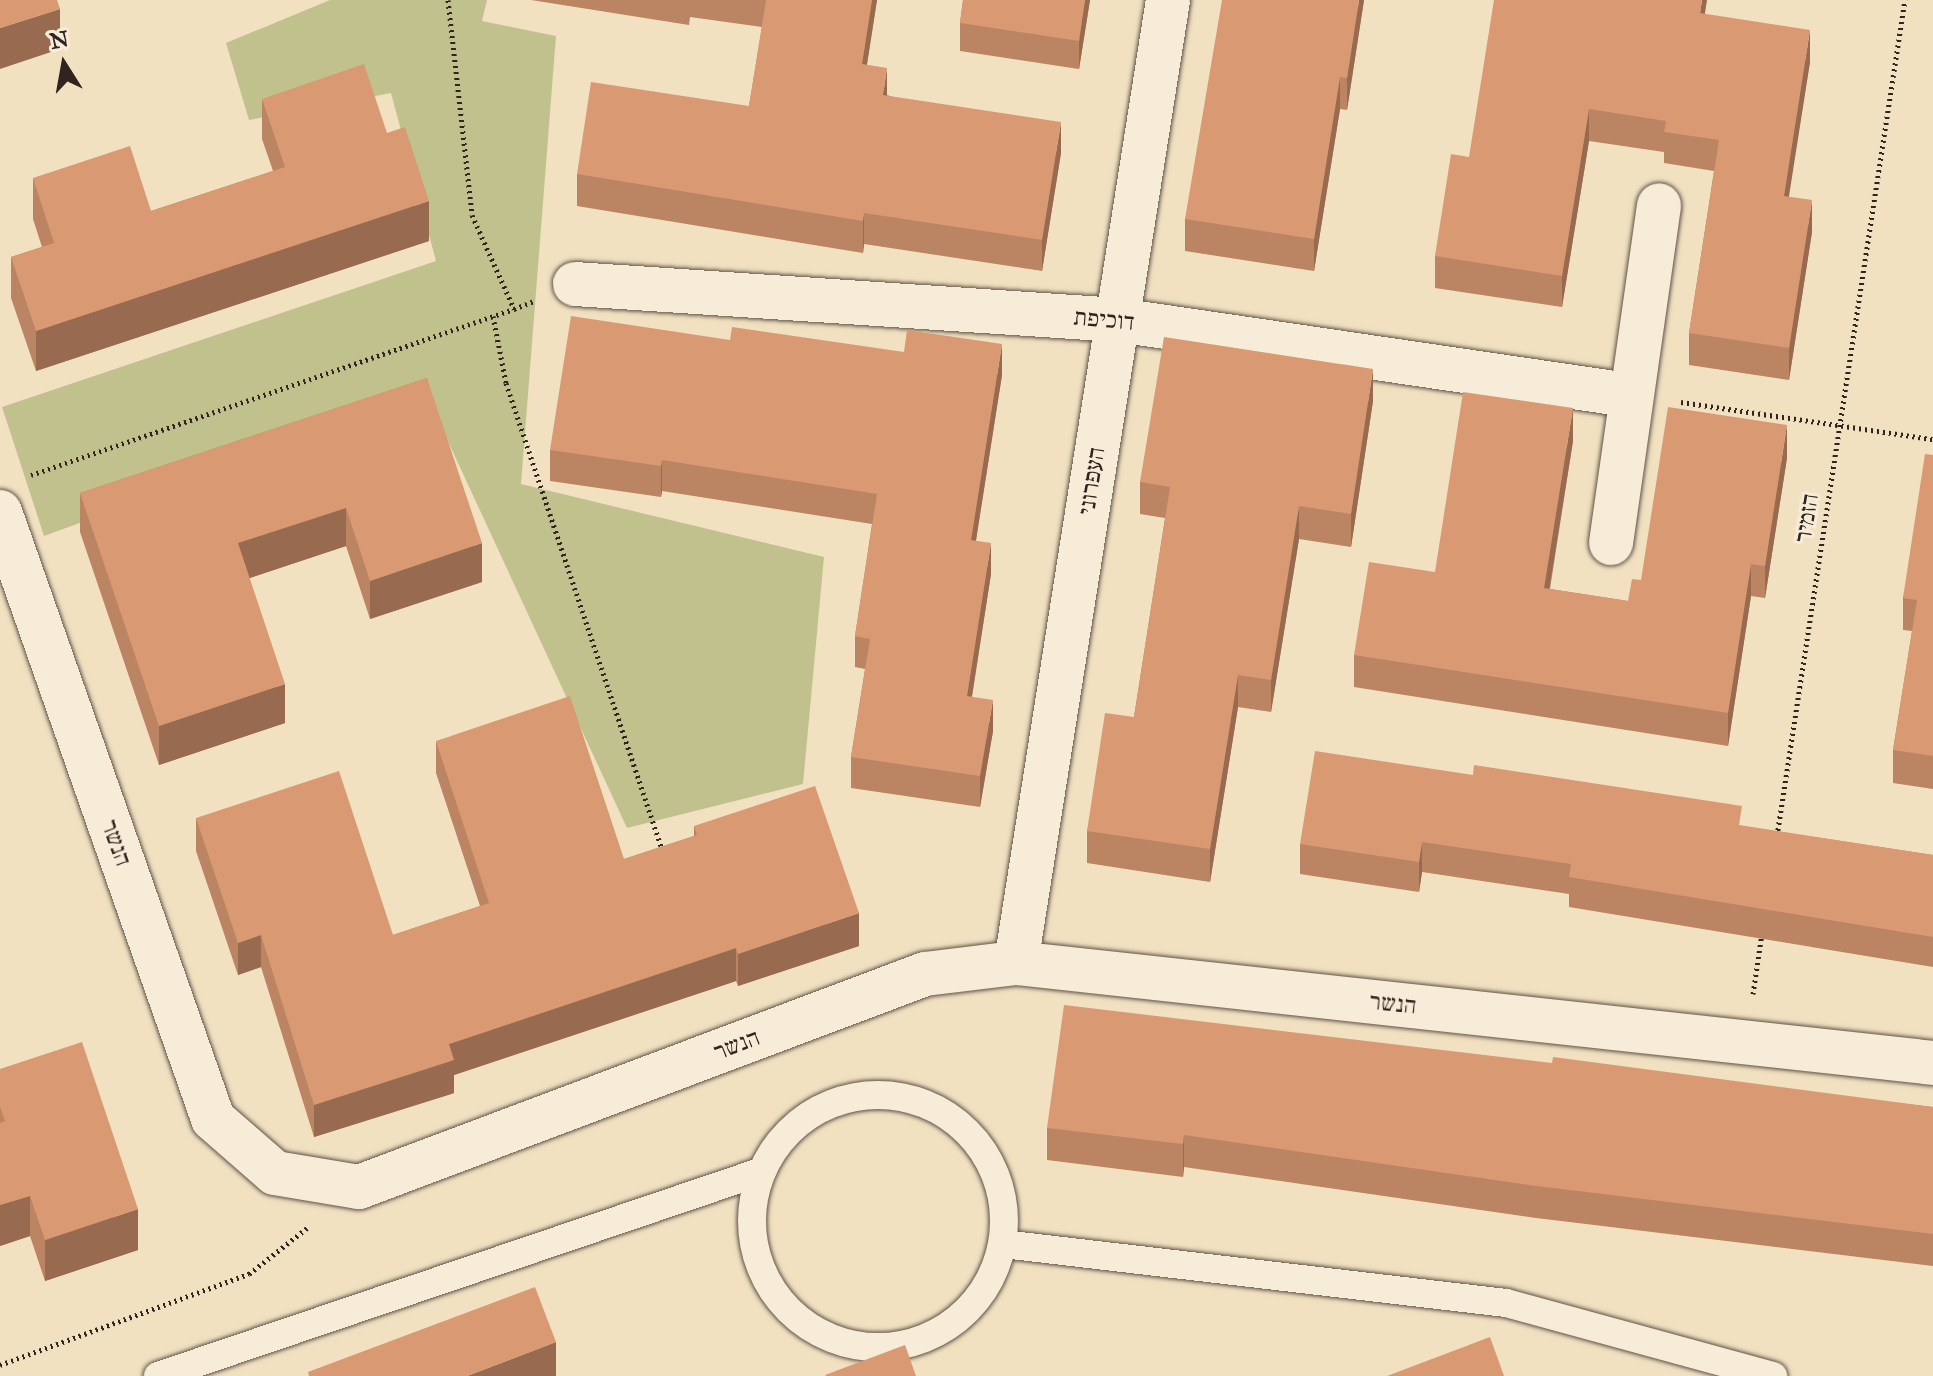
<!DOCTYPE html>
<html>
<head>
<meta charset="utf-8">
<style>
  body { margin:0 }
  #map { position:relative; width:1933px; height:1376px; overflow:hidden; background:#f1e1c1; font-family:"IM FELL Great Primer","Frank Ruhl Libre",serif }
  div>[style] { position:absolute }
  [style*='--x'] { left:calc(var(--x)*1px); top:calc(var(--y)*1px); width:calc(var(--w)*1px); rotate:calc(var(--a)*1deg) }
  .green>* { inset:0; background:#c1c18e }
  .path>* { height:5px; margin-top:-2.5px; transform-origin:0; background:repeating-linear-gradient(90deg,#312420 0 2px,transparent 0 6px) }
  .roads { filter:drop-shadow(0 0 2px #615348) drop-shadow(0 0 2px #615348) }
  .lane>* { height:28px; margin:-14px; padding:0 14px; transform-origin:14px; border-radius:14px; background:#f6ecd7 }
  .lane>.ring { margin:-14px; padding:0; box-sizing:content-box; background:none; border:28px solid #f6ecd7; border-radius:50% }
  .street>* { height:44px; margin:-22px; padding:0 22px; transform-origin:22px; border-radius:22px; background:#f6ecd7 }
  .secondary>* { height:44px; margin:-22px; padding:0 22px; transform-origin:22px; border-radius:22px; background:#f6ecd7 }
  .wall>* { inset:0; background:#bb8463 }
  .shaded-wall>* { inset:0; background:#986b50 }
  .building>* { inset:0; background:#d99973 }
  span { translate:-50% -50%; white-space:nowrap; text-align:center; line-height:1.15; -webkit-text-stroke:6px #f6ecd7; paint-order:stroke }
  .street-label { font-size:24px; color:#312420 }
  .north { position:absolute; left:24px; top:24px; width:80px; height:80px; -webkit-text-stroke:6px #f6ecd7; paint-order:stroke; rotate:349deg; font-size:22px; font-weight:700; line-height:32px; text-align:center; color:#312420 }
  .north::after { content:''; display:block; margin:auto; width:28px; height:36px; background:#312420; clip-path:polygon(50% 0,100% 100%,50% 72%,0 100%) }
</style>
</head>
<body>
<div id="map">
  <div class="green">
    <i style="clip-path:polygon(330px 0,487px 0,482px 21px,556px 36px,521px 484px,824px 557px,803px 784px,627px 828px,427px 396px,44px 536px,2px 407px,436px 261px,391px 93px,249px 120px,226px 43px)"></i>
  </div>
  <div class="path">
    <i style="--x:448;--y:0;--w:216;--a:83.6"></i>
    <i style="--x:472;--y:215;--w:103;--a:65.9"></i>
    <i style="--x:514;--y:309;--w:22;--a:-22"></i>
    <i style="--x:493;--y:316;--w:68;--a:79"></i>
    <i style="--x:506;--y:383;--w:492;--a:71.5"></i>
    <i style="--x:1681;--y:402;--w:255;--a:8.4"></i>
    <i style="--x:31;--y:475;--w:511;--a:-18.97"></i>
    <i style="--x:1777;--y:836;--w:846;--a:-81.3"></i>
    <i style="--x:1753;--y:994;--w:62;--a:-81.6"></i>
    <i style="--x:0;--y:1365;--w:265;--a:-20.1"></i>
    <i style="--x:249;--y:1274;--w:74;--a:-38.4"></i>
  </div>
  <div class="roads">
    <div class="lane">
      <i class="ring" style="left:752px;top:1095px;width:224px;height:224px"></i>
      <i style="--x:1003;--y:1244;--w:506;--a:6.69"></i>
      <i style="--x:1506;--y:1303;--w:277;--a:15.3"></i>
      <i style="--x:158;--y:1376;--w:636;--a:-18.72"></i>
    </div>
    <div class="street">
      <i style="--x:575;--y:284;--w:544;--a:3.79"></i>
      <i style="--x:1118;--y:320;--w:515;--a:8.37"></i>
      <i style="--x:1611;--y:543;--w:341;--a:-81.9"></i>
      <i style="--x:1016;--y:963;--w:975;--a:-81.03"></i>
    </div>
    <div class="secondary">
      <i style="--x:0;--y:512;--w:643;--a:70.66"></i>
      <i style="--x:213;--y:1119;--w:82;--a:41.1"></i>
      <i style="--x:275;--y:1173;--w:85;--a:9.5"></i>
      <i style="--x:359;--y:1187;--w:605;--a:-20.62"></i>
      <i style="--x:925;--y:974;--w:92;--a:-6.9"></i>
      <i style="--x:1016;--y:963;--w:922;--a:6.22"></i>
    </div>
  </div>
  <div class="wall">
    <i style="clip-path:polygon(531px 0,877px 0,867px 65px,887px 95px,1061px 153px,1042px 271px,864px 244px,863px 253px,577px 206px,577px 174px,749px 106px,762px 27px,690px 17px,689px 25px)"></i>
    <i style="clip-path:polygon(963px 0,1090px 0,1079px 69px,960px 51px,960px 23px)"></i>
    <i style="clip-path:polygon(1364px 0,1347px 110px,1340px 109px,1314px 271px,1185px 251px,1185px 219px)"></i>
    <i style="clip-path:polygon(1705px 14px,1810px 62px,1788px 197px,1812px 232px,1789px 380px,1689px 365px,1689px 333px,1714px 171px,1664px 163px,1664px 152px,1589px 141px,1562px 307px,1435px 288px,1435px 256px,1469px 157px)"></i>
    <i style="clip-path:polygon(262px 99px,387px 133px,429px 241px,36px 371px,11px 298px,11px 257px,42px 247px,33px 219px,33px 178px,151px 211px,273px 171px,262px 139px)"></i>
    <i style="clip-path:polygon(730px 340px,1002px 375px,976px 541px,991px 574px,972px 697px,993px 731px,980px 807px,851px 788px,851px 757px,865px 669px,855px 667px,855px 636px,872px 524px,662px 491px,661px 497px,550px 481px,550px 450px)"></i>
    <i style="clip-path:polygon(427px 378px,482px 582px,370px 619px,346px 546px,249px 578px,285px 723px,159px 765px,80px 532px,80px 493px)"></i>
    <i style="clip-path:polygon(1373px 401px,1351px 547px,1299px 539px,1271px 712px,1238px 707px,1210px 882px,1087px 863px,1087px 831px,1134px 717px,1165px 518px,1140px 514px,1140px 482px)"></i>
    <i style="clip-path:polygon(1573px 441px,1550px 589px,1628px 601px,1641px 580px,1787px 458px,1765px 598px,1751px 596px,1728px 746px,1354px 687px,1354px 655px,1435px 572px)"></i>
    <i style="clip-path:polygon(1933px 455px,1933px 789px,1893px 783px,1893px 750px,1912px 631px,1903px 630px,1903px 598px)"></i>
    <i style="clip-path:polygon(436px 741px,624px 859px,694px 836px,694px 826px,859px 946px,738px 986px,736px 981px,454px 1075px,454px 1093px,314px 1137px,261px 967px,238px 975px,196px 851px,196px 818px,393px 935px,480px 906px,436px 773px)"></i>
    <i style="clip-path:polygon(1742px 826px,1933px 855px,1933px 967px,1569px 907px,1569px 894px,1422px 872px,1419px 892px,1300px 874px,1300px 844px)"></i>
    <i style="clip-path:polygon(1552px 1063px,1933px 1107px,1933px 1266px,1536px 1218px,1184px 1167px,1183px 1177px,1047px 1160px,1047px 1128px)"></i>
    <i style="clip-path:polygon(0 1069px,138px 1250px,45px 1281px,30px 1236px,0 1246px)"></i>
  </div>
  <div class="shaded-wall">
    <i style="clip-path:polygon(872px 0,877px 0,862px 95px,862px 64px)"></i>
    <i style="clip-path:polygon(1085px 0,1090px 0,1079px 69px,1079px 41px)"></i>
    <i style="clip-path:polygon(1359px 0,1364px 0,1347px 110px,1347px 78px)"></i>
    <i style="clip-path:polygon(1702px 0,1707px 0,1700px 45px,1700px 13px)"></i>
    <i style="clip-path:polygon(60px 9px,60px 49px,0 69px,0 28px)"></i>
    <i style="clip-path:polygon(1810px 30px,1810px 62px,1784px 228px,1784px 196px)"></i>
    <i style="clip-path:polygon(887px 68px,887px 99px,883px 95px)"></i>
    <i style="clip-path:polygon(1340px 77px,1340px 109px,1314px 271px,1314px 239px)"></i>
    <i style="clip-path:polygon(1589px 109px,1589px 141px,1562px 307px,1562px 276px)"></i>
    <i style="clip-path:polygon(1061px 122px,1061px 153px,1042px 271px,1042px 240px)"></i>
    <i style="clip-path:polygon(1812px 200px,1812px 232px,1789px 380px,1789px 348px)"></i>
    <i style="clip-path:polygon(429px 201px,429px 241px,36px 371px,36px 331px)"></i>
    <i style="clip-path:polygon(864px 213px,864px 244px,863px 253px,863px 221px)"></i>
    <i style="clip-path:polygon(1002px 344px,1002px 375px,971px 571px,971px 540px)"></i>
    <i style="clip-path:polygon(1373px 369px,1373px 401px,1351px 547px,1351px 514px)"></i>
    <i style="clip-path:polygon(1573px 408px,1573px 441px,1544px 621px,1544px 588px)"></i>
    <i style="clip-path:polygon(1787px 425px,1787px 458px,1765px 598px,1765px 566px)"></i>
    <i style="clip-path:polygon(662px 460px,662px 491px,661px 497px,661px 466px)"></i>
    <i style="clip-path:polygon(1299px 506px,1299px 539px,1271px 712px,1271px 680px)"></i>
    <i style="clip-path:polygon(346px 508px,346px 546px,238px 582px,238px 543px)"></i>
    <i style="clip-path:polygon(482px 543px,482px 582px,370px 619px,370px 581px)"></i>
    <i style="clip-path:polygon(991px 543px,991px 574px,967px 727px,967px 696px)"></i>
    <i style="clip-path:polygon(1751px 564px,1751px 596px,1728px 746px,1728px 713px)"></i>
    <i style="clip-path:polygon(1238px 675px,1238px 707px,1210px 882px,1210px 849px)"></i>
    <i style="clip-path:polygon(285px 684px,285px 723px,159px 765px,159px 726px)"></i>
    <i style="clip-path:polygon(993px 700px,993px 731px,980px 807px,980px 776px)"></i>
    <i style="clip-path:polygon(1422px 842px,1422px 872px,1419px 892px,1419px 862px)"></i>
    <i style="clip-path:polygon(859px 913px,859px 946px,738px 986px,738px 954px)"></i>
    <i style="clip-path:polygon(261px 935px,261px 967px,238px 975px,238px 943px)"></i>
    <i style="clip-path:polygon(736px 948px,736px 981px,454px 1075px,454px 1093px,314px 1137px,314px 1105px,449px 1044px)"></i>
    <i style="clip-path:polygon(1184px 1135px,1184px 1167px,1183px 1177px,1183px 1144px)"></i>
    <i style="clip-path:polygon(30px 1196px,30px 1236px,0 1246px,0 1205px)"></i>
    <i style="clip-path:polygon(138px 1209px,138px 1250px,45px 1281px,45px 1240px)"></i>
    <i style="clip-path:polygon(556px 1342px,556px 1376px,467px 1376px)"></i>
  </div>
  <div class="building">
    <i style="clip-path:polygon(0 0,57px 0,60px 9px,0 28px)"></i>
    <i style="clip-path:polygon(766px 0,872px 0,862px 64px,887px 68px,883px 95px,1061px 122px,1042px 240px,864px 213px,863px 221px,577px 174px,591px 82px,749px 106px)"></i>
    <i style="clip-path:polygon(963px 0,1085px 0,1079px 41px,960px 23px)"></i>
    <i style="clip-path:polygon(1222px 0,1359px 0,1347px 78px,1340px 77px,1314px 239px,1185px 219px)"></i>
    <i style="clip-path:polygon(1494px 0,1702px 0,1700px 13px,1810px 30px,1784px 196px,1812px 200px,1789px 348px,1689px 333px,1719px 140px,1664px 132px,1666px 121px,1589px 109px,1562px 276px,1435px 256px,1451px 154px,1469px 157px)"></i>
    <i style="clip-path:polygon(364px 64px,387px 133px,405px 127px,429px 201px,36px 331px,11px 257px,54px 243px,33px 178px,130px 146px,151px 211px,285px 167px,262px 99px)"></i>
    <i style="clip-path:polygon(571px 316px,730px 340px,732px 327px,904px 352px,907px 330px,1002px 344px,971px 540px,991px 543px,967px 696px,993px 700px,980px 776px,851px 757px,870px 639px,855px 636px,877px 494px,662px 460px,661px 466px,550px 450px)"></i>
    <i style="clip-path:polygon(1164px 337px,1373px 369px,1351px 514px,1299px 506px,1271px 680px,1238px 675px,1210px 849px,1087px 831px,1105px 713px,1134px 717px,1170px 487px,1140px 482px)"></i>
    <i style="clip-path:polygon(427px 378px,482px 543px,370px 581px,346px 508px,238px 543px,285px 684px,159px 726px,80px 493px)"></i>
    <i style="clip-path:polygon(1463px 392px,1573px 408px,1544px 588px,1628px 601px,1632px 579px,1641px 580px,1668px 407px,1787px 425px,1765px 566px,1751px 564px,1728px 713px,1354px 655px,1369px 562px,1435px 572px)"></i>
    <i style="clip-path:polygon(1925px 454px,1933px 455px,1933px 756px,1893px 750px,1917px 600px,1903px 598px)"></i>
    <i style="clip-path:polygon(570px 696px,624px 859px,697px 835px,694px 826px,815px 786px,859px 913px,738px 954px,736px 948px,449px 1044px,454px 1060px,314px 1105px,261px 935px,238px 943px,196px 818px,339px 771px,393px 935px,489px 903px,436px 741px)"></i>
    <i style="clip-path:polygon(1315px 751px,1473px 775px,1474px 765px,1742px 806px,1739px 825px,1933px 855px,1933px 937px,1569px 877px,1571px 864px,1422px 842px,1419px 862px,1300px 844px)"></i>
    <i style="clip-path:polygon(1064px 1005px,1552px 1063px,1553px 1057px,1933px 1107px,1933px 1234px,1536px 1186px,1184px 1135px,1183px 1144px,1047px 1128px)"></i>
    <i style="clip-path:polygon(82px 1042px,138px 1209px,45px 1240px,30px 1196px,0 1205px,0 1123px,5px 1121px,0 1107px,0 1069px)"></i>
    <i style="clip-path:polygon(535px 1287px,556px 1342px,467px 1376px,309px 1376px,308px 1372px)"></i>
    <i style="clip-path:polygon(1490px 1337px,1504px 1376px,1387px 1376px)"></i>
    <i style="clip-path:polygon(905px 1345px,916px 1376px,826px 1376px,825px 1375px)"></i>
  </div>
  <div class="street-label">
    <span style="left:1104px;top:320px;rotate:5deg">דוכיפת</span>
    <span style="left:1092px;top:481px;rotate:-81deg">העפרוני</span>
    <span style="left:1807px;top:518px;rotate:-81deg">הזמיר</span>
    <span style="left:116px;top:843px;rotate:70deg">הנשר</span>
    <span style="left:1393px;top:1004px;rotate:6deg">הנשר</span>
    <span style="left:737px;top:1045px;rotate:-21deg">הנשר</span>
  </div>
  <div class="north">N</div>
</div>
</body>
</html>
